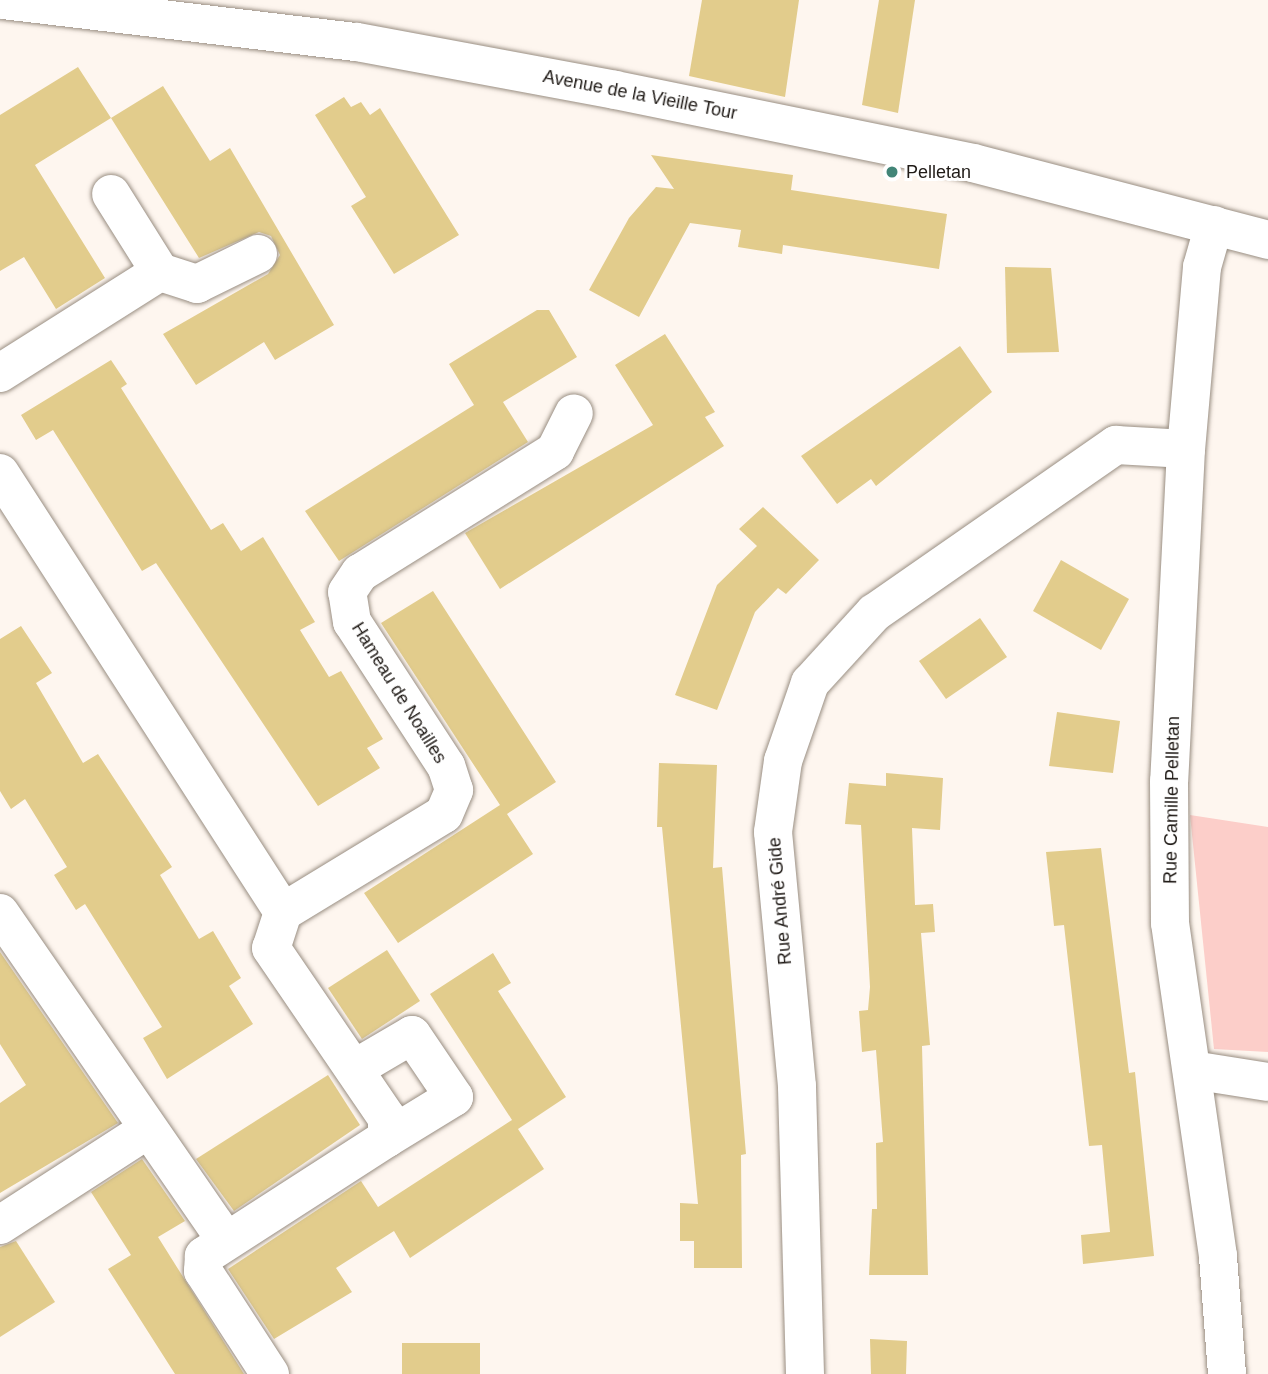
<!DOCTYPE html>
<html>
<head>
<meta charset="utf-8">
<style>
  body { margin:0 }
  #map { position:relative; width:1268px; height:1374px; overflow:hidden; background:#fef6ef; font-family:Arial,sans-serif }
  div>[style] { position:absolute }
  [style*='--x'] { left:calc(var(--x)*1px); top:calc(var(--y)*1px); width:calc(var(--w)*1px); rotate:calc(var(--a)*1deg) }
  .green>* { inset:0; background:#fccec9 }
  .building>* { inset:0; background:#e2cc8c }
  .roads { filter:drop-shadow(0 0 2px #998e82) drop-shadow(0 0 2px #998e82) }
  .minor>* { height:38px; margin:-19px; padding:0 19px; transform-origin:19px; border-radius:19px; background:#fff }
  .dots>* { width:19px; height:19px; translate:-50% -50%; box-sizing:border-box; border:4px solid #fff; border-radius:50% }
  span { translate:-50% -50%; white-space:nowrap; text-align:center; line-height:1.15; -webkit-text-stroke:6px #fff; paint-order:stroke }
  .street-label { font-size:18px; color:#201b17 }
  .poi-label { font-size:18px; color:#201b17 }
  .left { translate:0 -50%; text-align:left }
</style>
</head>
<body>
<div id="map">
  <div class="green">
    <i style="clip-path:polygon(1190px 815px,1268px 827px,1268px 1052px,1214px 1049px)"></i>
  </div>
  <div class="building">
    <i style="clip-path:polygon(702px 0,799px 0,785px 97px,689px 76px)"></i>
    <i style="clip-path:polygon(879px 0,915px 0,898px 113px,862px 105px)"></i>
    <i style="clip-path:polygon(78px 67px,111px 118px,35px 165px,105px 278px,56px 309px,24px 257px,0 271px,0 115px)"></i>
    <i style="clip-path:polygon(163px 86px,210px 161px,230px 148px,334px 325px,275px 360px,264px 342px,196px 385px,163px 334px,268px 274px,280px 255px,271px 236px,259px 232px,199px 258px,111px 118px)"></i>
    <i style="clip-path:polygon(344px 97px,351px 107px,361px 102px,370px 115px,380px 108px,459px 235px,394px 274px,351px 206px,366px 197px,315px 115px)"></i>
    <i style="clip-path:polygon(651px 155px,793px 175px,791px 190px,947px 214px,939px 269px,783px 245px,782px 254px,738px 247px,741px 230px,690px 223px,639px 317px,589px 290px,629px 218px,656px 187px,674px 189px)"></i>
    <i style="clip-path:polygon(1005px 267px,1051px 268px,1059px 352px,1007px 353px)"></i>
    <i style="clip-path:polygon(537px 310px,549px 310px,577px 357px,503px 402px,528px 442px,339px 561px,305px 511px,474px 405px,449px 364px)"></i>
    <i style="clip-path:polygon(665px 334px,715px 412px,705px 417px,724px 446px,500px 589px,465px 533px,653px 425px,615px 365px)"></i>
    <i style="clip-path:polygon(960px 346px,992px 392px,876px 486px,871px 479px,837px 504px,801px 456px)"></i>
    <i style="clip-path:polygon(111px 360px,127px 384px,121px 388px,211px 530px,223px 523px,241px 551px,263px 537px,315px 622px,300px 630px,329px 677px,341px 671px,383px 739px,367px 748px,380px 768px,318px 806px,156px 563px,142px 571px,53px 430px,36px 440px,21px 415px)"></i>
    <i style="clip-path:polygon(763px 507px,819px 560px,786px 594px,778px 588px,755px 612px,717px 710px,675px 695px,717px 585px,757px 546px,739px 529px)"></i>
    <i style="clip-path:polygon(1061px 560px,1129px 599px,1101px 650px,1033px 611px)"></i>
    <i style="clip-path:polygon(433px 591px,556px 782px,507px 814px,533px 854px,398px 943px,364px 893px,500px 805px,381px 623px)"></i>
    <i style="clip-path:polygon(980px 618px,1007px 657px,946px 699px,919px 661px)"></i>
    <i style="clip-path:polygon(21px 626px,52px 673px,36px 683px,83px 763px,98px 754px,172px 867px,160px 875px,199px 939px,213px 931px,241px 978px,229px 986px,253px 1024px,167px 1079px,143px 1038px,162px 1027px,85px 904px,76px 910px,54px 875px,67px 867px,25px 799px,11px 809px,0 791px,0 639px)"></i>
    <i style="clip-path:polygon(1057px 712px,1120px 721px,1113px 773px,1049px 766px)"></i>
    <i style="clip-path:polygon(659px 763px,717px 765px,713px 868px,722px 867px,746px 1154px,741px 1155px,742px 1268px,694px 1268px,694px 1241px,680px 1241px,680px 1203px,698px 1204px,662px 827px,657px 827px)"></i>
    <i style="clip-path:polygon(886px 773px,943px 778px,940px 830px,912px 828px,915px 905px,933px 904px,935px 932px,921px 933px,930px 1045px,922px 1046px,928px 1275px,869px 1275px,872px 1209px,877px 1209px,876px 1143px,883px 1142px,876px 1050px,862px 1052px,859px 1011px,868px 1010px,870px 987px,861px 825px,845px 824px,849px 783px,886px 786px)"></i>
    <i style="clip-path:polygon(1101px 848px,1129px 1073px,1135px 1072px,1154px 1256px,1083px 1264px,1081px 1235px,1110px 1232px,1102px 1145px,1089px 1146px,1064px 925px,1054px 926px,1046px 852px)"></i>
    <i style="clip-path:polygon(387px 950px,420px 1001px,362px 1039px,328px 988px)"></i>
    <i style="clip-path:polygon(0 952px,118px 1123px,0 1193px,0 1103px,26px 1085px,0 1044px)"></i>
    <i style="clip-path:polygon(493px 953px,511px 983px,498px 991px,566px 1097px,518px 1129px,544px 1169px,410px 1258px,394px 1231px,336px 1268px,352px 1292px,274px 1339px,228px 1269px,361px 1181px,378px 1207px,512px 1120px,430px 994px)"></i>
    <i style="clip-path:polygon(328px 1075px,360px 1125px,234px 1211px,196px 1159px)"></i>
    <i style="clip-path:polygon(142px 1159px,185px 1221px,158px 1237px,244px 1374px,175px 1374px,108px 1269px,131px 1255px,91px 1192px)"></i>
    <i style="clip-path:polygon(16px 1241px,55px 1302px,0 1337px,0 1247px)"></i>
    <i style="clip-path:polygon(870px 1339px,907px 1341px,906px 1374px,871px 1374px)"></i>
    <i style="clip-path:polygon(402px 1343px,480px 1343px,480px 1374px,402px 1374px)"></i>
  </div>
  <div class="roads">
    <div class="minor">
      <i style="--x:3;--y:0;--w:356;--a:6.8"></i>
      <i style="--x:357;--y:42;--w:262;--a:10.5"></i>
      <i style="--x:615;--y:90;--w:365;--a:11.5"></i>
      <i style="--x:973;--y:163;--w:305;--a:14.6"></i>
      <i style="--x:1214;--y:225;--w:44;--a:105.9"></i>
      <i style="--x:1202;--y:267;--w:183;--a:95"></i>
      <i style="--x:1186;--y:449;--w:332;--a:92.9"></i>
      <i style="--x:1169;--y:781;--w:142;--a:89.6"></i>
      <i style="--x:1170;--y:923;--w:337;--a:81.8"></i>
      <i style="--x:1218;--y:1257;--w:117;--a:85.6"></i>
      <i style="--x:160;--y:272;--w:39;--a:18"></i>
      <i style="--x:197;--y:284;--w:68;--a:-26.2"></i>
      <i style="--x:0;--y:373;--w:189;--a:-32.3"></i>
      <i style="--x:160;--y:272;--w:92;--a:-122.1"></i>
      <i style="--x:0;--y:473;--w:522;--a:57.19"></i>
      <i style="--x:283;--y:912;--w:38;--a:108"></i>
      <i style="--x:271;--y:948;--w:206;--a:55.7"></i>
      <i style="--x:387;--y:1118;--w:20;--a:90"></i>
      <i style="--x:387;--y:1138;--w:218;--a:147.2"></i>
      <i style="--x:204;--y:1256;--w:15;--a:94"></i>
      <i style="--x:203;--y:1271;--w:123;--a:57"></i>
      <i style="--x:283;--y:912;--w:188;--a:-31.3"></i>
      <i style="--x:444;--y:814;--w:26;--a:-67"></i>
      <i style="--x:454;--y:790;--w:25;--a:-108"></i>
      <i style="--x:446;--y:766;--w:172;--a:-123.1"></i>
      <i style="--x:352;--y:622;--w:30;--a:-99"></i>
      <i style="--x:347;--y:592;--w:23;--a:-56"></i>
      <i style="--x:360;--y:573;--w:230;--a:-32"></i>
      <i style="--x:555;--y:451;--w:42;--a:-63.4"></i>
      <i style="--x:0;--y:913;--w:398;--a:55.4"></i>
      <i style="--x:354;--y:1069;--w:67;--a:-30.4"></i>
      <i style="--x:412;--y:1035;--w:75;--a:55.9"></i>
      <i style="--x:454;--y:1097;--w:79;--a:148.5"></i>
      <i style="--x:1192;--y:1070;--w:77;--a:9"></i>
      <i style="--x:0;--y:1225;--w:175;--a:-32.9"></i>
      <i style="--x:805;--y:1374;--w:288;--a:-91.6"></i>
      <i style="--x:797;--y:1086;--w:255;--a:-95.4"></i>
      <i style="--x:773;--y:832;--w:72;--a:-82"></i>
      <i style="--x:783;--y:761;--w:83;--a:-70.9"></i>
      <i style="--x:810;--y:683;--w:95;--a:-47.6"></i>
      <i style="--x:874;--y:613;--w:295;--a:-34.8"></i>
      <i style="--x:1116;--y:445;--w:70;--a:3.3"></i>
    </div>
  </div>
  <div class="dots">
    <i style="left:892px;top:172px;background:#428577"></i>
  </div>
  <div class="street-label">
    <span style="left:640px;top:95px;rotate:11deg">Avenue de la Vieille Tour</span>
    <span style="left:399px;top:693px;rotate:58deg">Hameau de Noailles</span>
    <span style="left:1172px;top:800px;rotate:-89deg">Rue Camille Pelletan</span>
    <span style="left:780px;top:901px;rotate:-95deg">Rue André Gide</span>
  </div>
  <div class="poi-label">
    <span class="left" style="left:906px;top:172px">Pelletan</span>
  </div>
</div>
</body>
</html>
